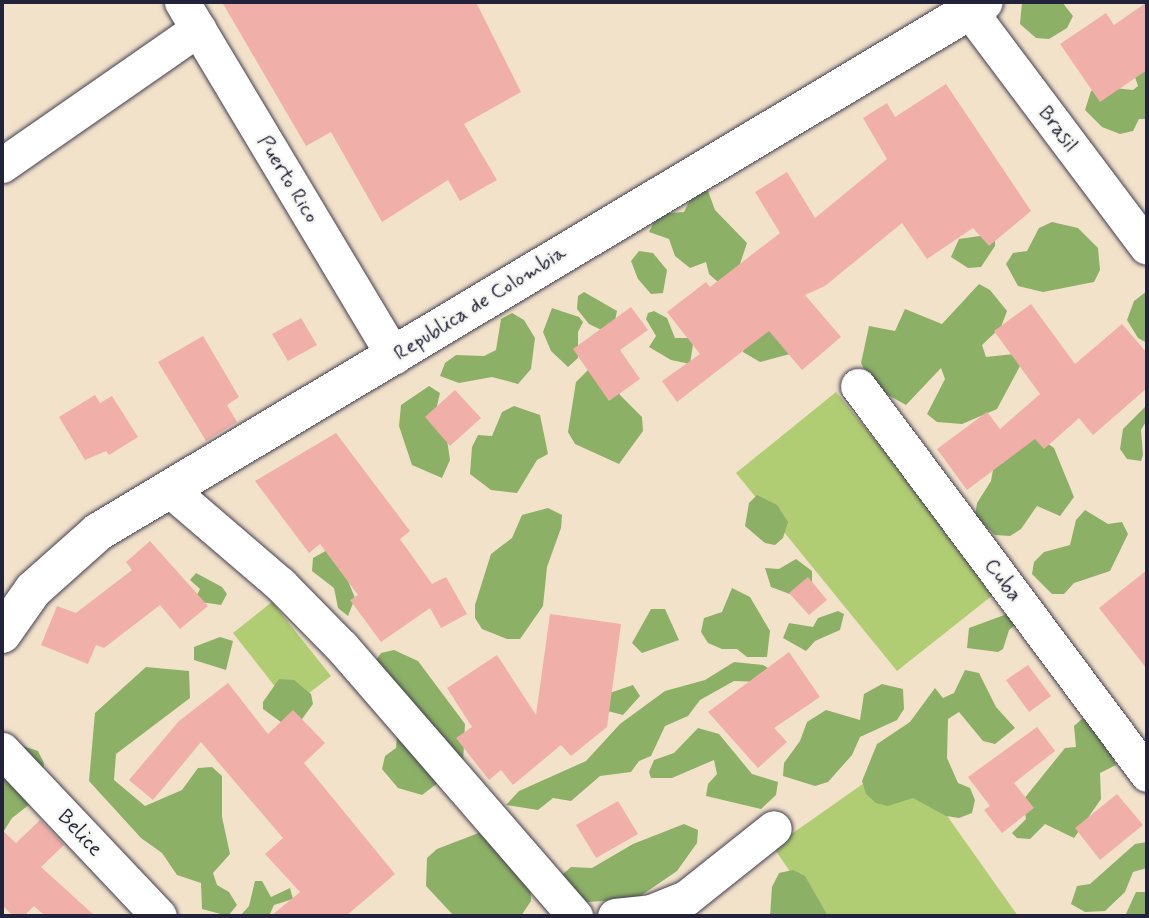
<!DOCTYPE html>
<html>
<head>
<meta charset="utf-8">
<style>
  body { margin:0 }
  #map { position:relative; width:1149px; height:918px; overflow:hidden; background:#f3e2ca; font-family:Mynerve,sans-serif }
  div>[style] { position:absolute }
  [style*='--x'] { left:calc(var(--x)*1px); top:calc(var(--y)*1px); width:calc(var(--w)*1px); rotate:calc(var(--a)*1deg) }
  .green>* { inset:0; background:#b1cd74 }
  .forest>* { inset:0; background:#8cb066 }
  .building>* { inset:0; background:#f1afa9 }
  .roads { filter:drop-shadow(0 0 2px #413f50) drop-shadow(0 0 2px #413f50) }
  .street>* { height:35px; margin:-17.5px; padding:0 17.5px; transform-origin:17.5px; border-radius:17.5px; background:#fff }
  .secondary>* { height:38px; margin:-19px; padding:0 19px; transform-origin:19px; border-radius:19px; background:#fff }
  span { translate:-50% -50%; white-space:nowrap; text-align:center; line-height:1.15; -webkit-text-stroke:5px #f6f6f2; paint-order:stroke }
  .street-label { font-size:21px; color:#22223b }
  .frame { position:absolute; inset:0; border:4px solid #22223b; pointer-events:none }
</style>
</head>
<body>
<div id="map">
  <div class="green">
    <i style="clip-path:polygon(836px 392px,998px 591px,897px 671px,736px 473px)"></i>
    <i style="clip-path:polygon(272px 602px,331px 676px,291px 707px,233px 633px)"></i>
    <i style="clip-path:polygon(904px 755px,1018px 916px,821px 916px,773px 847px)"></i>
  </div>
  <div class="forest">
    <i style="clip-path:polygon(1022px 2px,1062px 2px,1073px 16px,1067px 28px,1049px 39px,1036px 38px,1020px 24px)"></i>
    <i style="clip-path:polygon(1147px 46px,1147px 119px,1139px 119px,1133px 131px,1120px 134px,1102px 127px,1085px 110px,1091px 91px,1104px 87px,1133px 90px,1138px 86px,1132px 68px,1136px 48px)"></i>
    <i style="clip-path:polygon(700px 191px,708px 191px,715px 210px,747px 243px,739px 267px,719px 283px,709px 274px,706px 262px,690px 268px,675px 256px,669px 239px,649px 232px,658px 214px,684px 212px,693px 194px)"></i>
    <i style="clip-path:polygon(1052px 222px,1078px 228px,1098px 248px,1100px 270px,1094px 282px,1043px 292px,1018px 286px,1006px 264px,1013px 253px,1027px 251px,1039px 228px)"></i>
    <i style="clip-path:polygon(987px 235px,995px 239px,995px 246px,981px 267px,968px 268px,951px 257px,959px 239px)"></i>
    <i style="clip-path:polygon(639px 251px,653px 253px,667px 270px,663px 293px,651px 294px,638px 279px,631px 261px)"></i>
    <i style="clip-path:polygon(979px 284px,990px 290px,1007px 311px,1001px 327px,982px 345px,986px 357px,1014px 354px,1021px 364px,997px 409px,962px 424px,937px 422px,927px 414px,945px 379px,941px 368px,906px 405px,874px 387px,861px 363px,869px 326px,895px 331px,905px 309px,942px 324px)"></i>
    <i style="clip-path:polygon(1147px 291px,1147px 343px,1138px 338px,1127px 320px,1134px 301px)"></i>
    <i style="clip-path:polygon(584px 292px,617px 311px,612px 335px,589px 324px,577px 309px,578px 296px)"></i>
    <i style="clip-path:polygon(552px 308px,579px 317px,583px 322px,578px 332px,578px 358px,568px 367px,551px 351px,543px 332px)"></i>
    <i style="clip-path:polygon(654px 311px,667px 318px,675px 338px,689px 338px,693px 344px,690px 364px,671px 360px,649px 347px,656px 336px,646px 319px,648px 313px)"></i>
    <i style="clip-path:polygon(512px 313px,524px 320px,535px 338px,531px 369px,518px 384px,492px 377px,459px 383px,440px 376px,445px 363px,456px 355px,484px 356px,496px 350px,501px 319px)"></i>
    <i style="clip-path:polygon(763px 323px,790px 354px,760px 362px,743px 352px,741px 339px)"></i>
    <i style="clip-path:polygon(590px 368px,610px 370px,620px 395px,642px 417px,643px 431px,619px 464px,575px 444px,568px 432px,576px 382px)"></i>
    <i style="clip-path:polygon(429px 386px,440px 393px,434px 419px,446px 433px,450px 460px,442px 478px,412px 465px,399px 426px,401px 405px)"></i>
    <i style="clip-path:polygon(1147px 405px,1147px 420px,1141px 430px,1143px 455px,1141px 461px,1127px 459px,1120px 449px,1123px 429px)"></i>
    <i style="clip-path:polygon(514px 406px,540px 415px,548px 454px,537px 460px,517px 493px,491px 490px,470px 474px,472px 447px,478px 435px,492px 436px,502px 412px)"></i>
    <i style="clip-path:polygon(1016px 436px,1043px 440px,1054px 448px,1074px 497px,1060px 516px,1037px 506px,1021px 529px,1010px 536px,995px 535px,975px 516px,977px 503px,991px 481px,996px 454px)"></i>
    <i style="clip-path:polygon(757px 495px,777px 505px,788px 522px,783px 538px,775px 545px,765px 543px,745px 526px,749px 503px)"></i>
    <i style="clip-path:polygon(548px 508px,562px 515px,561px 528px,547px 567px,543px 606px,520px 639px,507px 639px,482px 629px,475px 618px,475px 605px,491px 554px,512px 538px,522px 515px)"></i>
    <i style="clip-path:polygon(1085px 510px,1108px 524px,1122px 522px,1128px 534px,1110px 571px,1074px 583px,1064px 594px,1052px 594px,1032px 574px,1034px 562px,1044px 552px,1070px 545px,1076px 520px)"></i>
    <i style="clip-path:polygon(338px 544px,351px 564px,348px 581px,355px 598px,348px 616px,338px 608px,334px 588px,312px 571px,313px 558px)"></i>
    <i style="clip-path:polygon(796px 559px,812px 571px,812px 585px,795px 596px,771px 587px,765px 568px,779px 569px)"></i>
    <i style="clip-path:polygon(196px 573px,222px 587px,227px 594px,221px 605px,194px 601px,200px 589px,190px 580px)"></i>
    <i style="clip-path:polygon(732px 588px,750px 597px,770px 631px,767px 657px,747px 657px,737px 649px,722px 649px,708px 643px,701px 632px,704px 618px,722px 612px)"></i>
    <i style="clip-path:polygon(651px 609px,665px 609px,679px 640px,642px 653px,632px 643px)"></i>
    <i style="clip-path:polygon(838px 611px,844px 614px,840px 630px,815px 641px,806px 651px,783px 638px,789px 623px,813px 627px,818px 618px)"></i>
    <i style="clip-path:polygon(1007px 614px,1019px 622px,1009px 630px,1003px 649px,998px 652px,967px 648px,969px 628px)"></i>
    <i style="clip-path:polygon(220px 637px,233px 641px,226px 670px,194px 660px,194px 647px)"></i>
    <i style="clip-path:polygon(394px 650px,418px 661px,465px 724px,463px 764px,422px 795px,398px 788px,382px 769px,385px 756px,396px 748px,397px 736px,374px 663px,381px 653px)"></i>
    <i style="clip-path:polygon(734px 662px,763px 665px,775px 672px,767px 682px,734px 681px,700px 700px,688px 716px,665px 726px,651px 756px,639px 761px,631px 772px,600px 776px,571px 801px,553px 798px,538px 810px,506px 805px,519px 791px,586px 761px,620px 724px,665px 691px,705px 680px)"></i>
    <i style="clip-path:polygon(146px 667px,189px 671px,190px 698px,116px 754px,114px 780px,145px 806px,182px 790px,198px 768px,212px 767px,222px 776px,222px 817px,230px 854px,213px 873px,217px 885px,229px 892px,237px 905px,228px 916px,202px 909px,201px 883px,177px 875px,162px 853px,141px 838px,89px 781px,95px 713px)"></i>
    <i style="clip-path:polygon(965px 670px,979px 673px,996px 707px,1015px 728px,995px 744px,983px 741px,959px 712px,948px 719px,947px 758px,958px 783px,970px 788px,975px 800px,972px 813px,959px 818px,946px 816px,913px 798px,888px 806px,876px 803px,866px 794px,862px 781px,877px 744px,910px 722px,935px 688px,943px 698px,954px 693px)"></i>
    <i style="clip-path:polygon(279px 679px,294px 680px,311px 694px,313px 704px,297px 726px,285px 725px,263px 709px,263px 702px)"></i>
    <i style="clip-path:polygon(882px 684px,903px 689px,904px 709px,897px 720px,860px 737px,852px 755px,828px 782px,815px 786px,783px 776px,784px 763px,800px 741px,807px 722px,826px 710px,860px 720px,864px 694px)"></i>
    <i style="clip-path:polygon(633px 685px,640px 696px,623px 715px,600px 709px,601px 696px)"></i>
    <i style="clip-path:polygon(1083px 718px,1110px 750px,1116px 765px,1100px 773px,1101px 799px,1074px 838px,1045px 824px,1030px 839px,1017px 838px,1012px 833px,1026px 819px,1023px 800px,1065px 748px,1076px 747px,1074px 726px)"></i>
    <i style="clip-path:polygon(698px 728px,719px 734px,752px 774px,778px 782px,776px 795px,761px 809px,706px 796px,708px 784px,717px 774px,714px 760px,672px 778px,651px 778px,649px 772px,654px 760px,674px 753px)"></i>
    <i style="clip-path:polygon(11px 742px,38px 751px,44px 763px,39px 797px,12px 818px,2px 834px,2px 749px)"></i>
    <i style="clip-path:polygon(684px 824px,698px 830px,697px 843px,677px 871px,636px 899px,587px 902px,557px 895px,555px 881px,571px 867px,592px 868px,633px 844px)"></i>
    <i style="clip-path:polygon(489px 829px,530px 862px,531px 901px,521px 916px,454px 916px,426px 886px,427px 858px,437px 849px)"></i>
    <i style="clip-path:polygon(1147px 842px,1147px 868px,1133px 872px,1125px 892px,1105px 911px,1085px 912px,1071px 904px,1077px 886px,1090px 884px,1135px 844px)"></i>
    <i style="clip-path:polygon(793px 870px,805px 876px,828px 916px,770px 916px,772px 887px,779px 873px)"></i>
    <i style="clip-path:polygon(255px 881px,262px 881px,271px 897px,290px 888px,293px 899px,274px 905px,269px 916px,240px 916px,249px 906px)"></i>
    <i style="clip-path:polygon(1136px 892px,1147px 892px,1147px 916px,1125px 916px)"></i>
  </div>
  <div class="building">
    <i style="clip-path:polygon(222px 2px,476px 2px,521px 92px,464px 124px,497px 180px,460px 201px,448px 180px,382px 222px,331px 132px,306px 146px)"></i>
    <i style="clip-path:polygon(1147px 2px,1147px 70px,1100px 102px,1060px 44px,1106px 13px,1114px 25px)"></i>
    <i style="clip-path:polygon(946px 84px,1031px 211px,989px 246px,973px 228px,927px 259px,902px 223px,825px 286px,805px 295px,841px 337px,802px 370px,769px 331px,677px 402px,662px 381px,700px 354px,667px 312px,706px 282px,710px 287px,780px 233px,755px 192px,787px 172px,815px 218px,887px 159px,863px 118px,887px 103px,895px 117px)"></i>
    <i style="clip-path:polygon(1031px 304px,1075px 364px,1122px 324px,1147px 353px,1147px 388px,1093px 435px,1079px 418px,1044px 449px,1035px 439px,967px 490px,937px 449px,987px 412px,1000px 429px,1040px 394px,994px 331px)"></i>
    <i style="clip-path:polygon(631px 307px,648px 330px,620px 350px,640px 379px,609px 401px,573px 349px)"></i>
    <i style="clip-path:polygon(301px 318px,317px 345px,288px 361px,272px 334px)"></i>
    <i style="clip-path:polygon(203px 336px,239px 397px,227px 405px,237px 422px,206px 441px,158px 362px)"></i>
    <i style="clip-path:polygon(455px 390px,481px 418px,450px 446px,425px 417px)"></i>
    <i style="clip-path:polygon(95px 395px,100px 403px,112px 396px,138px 437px,109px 455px,106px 451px,85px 460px,59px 417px)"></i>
    <i style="clip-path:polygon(336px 433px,410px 531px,400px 539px,432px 584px,446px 577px,467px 614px,441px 628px,430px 608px,381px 642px,350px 600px,358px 595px,320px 544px,309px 553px,255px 481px)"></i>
    <i style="clip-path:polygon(150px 541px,208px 606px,180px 629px,160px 605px,104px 648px,96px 645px,88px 664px,41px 645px,57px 606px,76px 613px,132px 570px,126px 562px)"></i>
    <i style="clip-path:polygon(1147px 570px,1147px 669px,1099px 608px)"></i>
    <i style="clip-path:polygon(808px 577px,827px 600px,809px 615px,789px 593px)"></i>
    <i style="clip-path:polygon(550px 614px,621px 624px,607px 727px,571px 756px,561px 745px,513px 785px,501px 770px,489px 780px,456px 738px,472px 727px,447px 688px,497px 655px,536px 715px)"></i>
    <i style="clip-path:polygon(789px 652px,820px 697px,774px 728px,787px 742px,758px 768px,708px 712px)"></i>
    <i style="clip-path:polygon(1028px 665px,1051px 696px,1029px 712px,1006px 680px)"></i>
    <i style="clip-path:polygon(228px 683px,268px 734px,293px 710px,325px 743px,304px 763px,395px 874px,346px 916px,271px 916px,300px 892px,265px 854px,283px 838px,201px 742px,153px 800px,129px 780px,179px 721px)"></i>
    <i style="clip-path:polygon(1037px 727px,1055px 751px,1014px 783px,1034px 808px,1002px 833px,984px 810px,990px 806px,968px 777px)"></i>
    <i style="clip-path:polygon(1117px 794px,1143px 825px,1100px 860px,1075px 828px)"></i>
    <i style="clip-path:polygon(618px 801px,638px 834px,596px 858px,576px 825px)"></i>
    <i style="clip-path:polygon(40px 820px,64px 845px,41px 867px,95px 916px,45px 916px,34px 906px,24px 916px,13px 916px,2px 905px,2px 830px,16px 843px)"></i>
  </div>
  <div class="roads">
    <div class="street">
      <i style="--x:182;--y:2;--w:413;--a:59.1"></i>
      <i style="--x:969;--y:10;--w:296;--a:53.1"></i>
      <i style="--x:2;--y:165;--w:239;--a:-34.8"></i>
      <i style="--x:858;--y:386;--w:484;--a:53.3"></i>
      <i style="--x:168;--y:488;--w:148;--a:40.6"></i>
      <i style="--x:280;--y:584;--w:88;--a:45.5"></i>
      <i style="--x:342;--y:647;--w:356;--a:49.1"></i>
      <i style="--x:2;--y:750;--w:228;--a:46.6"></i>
      <i style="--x:615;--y:916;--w:36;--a:-6"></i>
      <i style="--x:651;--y:912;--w:38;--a:-22"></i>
      <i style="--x:686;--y:898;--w:112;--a:-38.5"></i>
    </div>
    <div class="secondary">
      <i style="--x:2;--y:634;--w:54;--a:-54.8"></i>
      <i style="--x:33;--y:590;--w:87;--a:-41.7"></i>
      <i style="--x:98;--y:532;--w:1032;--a:-30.89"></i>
    </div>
  </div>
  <div class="street-label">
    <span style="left:1058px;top:129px;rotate:53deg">Brasil</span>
    <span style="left:288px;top:179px;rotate:59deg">Puerto Rico</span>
    <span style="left:480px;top:303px;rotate:-32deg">Republica de Colombia</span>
    <span style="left:1003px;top:580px;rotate:53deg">Cuba</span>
    <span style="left:80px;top:833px;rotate:47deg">Belice</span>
  </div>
  <div class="frame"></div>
</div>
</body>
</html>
